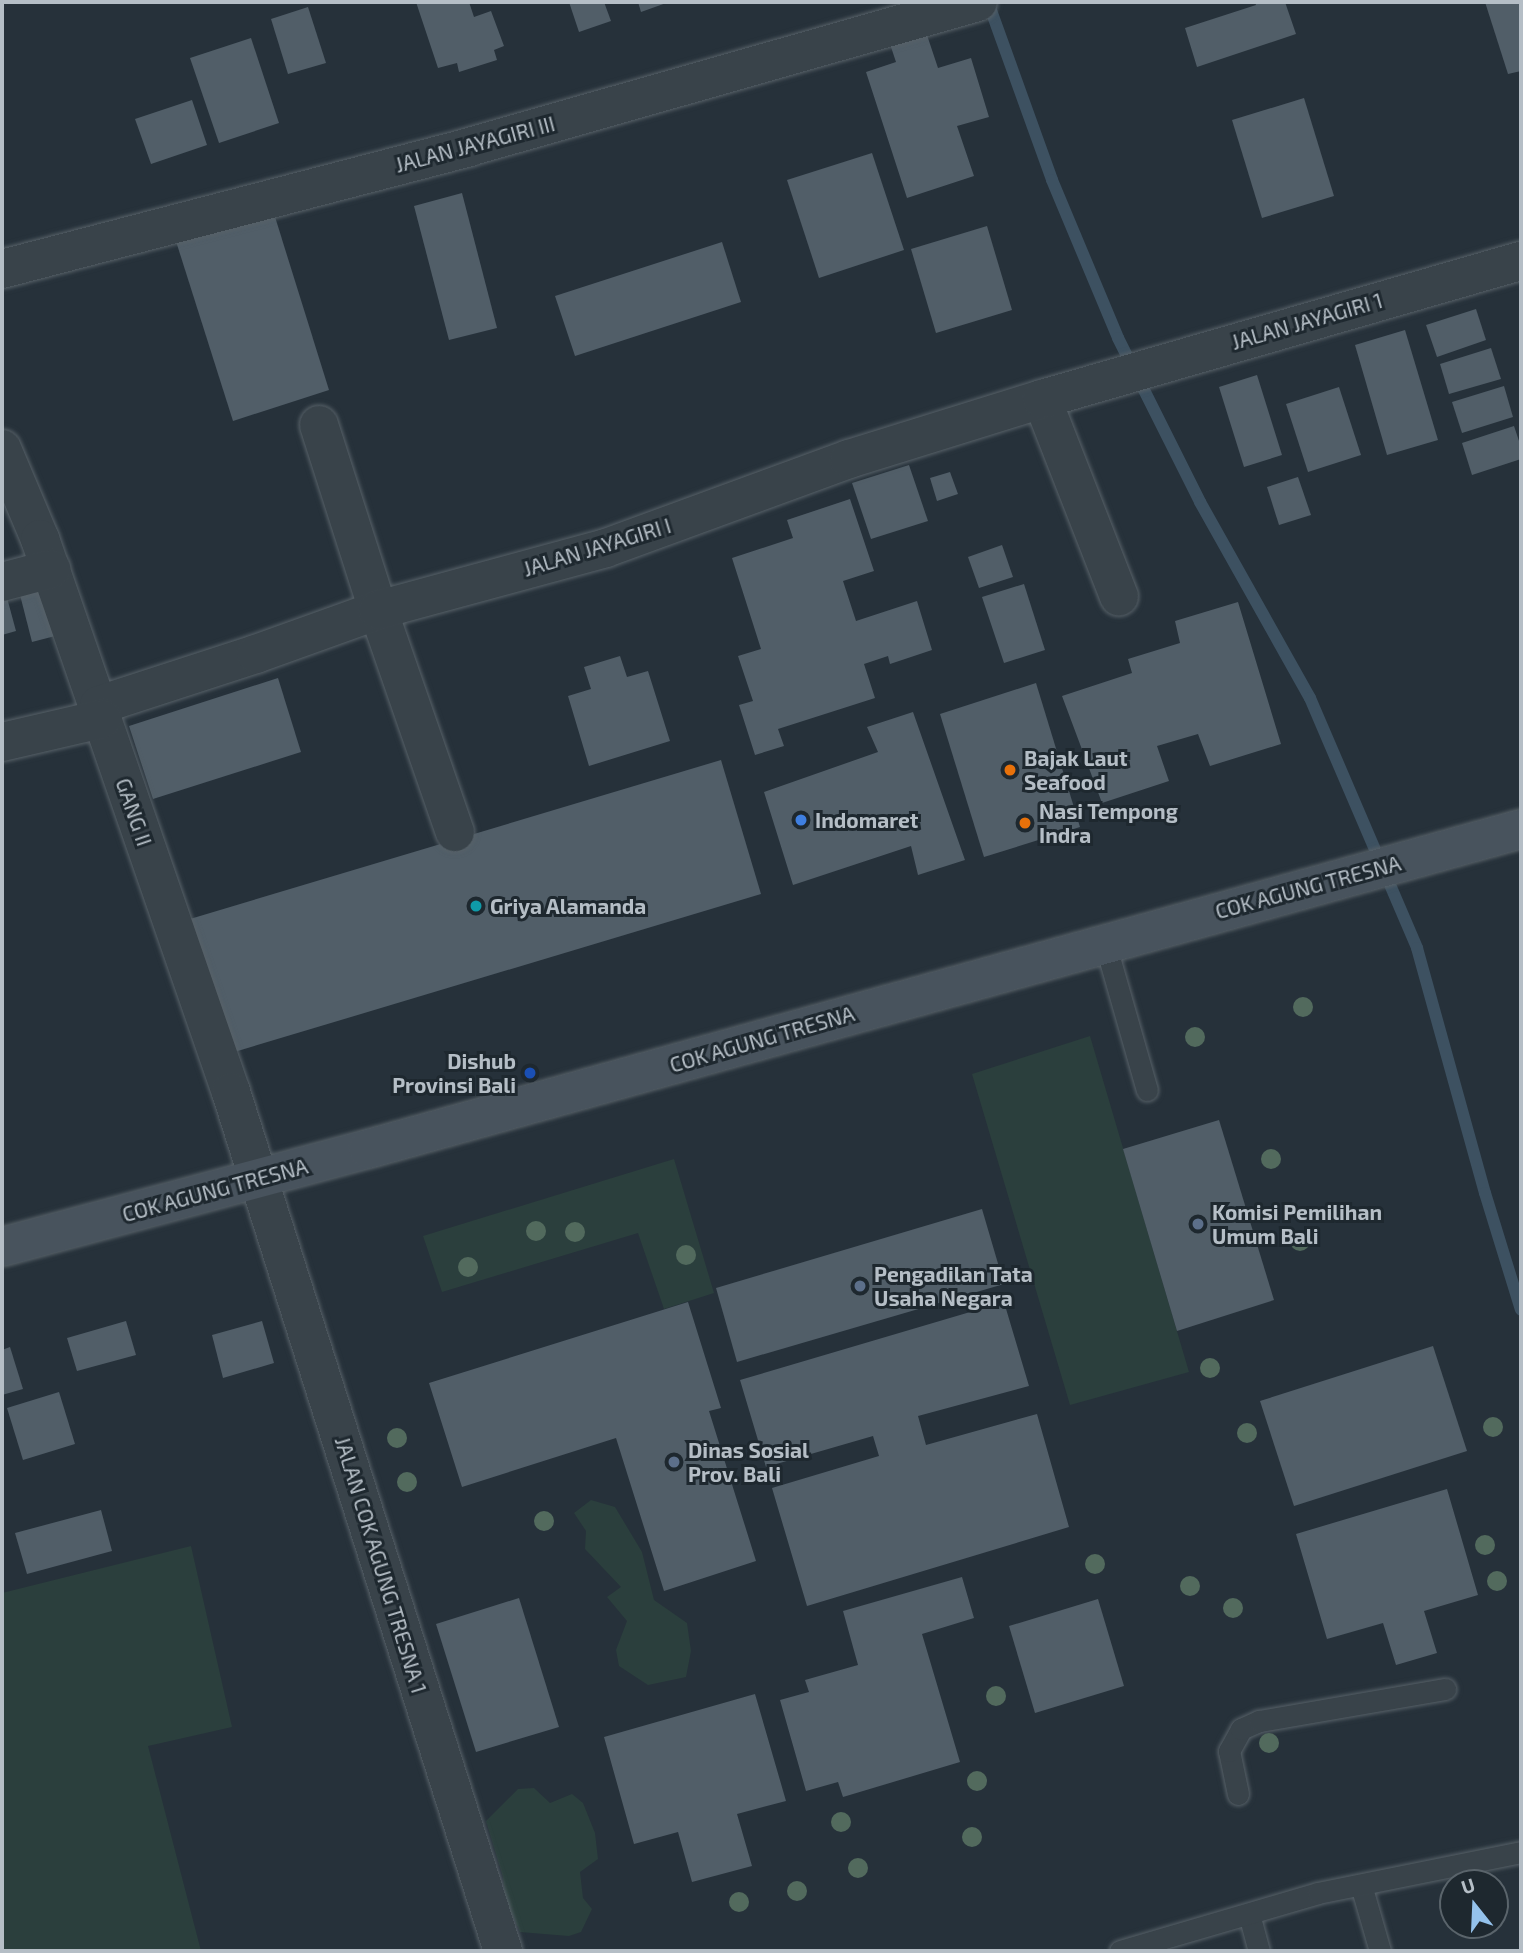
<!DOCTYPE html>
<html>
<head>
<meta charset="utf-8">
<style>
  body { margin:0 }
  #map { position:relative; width:1523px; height:1953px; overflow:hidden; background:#26313a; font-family:"Exo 2",sans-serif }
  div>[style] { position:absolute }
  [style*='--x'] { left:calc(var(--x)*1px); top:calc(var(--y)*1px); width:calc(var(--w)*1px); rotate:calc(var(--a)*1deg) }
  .green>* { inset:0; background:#2b3f3d }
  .stream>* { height:12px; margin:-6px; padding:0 6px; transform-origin:6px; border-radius:6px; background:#3d5161 }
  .building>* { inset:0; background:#515e68 }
  .roads { filter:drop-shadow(0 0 2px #576168) drop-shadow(0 0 2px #576168) }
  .service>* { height:21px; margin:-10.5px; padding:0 10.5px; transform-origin:10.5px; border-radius:10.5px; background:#39434a }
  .minor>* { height:38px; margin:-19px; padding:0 19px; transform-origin:19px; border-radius:19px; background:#39434a }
  .secondary>* { height:38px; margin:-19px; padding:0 19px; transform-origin:19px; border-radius:19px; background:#48535d }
  .trees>* { width:20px; height:20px; margin:-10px; border-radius:50%; background:#526a5d }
  .dots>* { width:19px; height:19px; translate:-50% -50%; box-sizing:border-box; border:4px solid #1e282f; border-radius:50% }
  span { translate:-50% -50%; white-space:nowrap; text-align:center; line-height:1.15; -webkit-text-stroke:6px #1e282f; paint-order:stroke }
  .street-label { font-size:21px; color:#b5bec6 }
  .poi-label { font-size:21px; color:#b5bec6; font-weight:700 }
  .left { translate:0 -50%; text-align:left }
  .right { translate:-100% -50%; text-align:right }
  .frame { position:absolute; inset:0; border:4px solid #b5bec6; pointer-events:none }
  .north { position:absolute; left:1439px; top:1869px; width:70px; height:70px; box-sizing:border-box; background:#1e282f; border:2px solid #5a646b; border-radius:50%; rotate:342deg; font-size:19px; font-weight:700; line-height:28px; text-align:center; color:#b5bec6 }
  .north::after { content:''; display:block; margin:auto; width:24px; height:32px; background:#94c2ec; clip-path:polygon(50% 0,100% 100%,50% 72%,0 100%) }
</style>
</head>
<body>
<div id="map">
  <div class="green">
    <i style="clip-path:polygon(1090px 1036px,1189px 1372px,1070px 1405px,972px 1074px)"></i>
    <i style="clip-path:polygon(674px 1159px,714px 1293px,664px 1309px,638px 1233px,442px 1292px,423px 1236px)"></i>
    <i style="clip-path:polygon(591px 1500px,615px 1507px,642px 1552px,654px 1600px,687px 1623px,691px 1651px,686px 1677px,648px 1685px,619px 1666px,616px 1650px,627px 1621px,607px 1597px,621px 1587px,585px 1549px,586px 1531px,574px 1513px)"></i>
    <i style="clip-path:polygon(191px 1546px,232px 1727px,148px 1746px,201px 1951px,2px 1951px,2px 1593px)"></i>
    <i style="clip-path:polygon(534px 1788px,550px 1803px,572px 1794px,583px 1803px,595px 1833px,598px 1859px,580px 1872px,583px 1898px,592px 1909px,581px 1932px,569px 1936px,520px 1932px,505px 1899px,503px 1877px,486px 1821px,518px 1789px)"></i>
  </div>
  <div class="stream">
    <i style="--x:988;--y:2;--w:189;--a:70.2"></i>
    <i style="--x:1052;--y:180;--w:171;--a:67.3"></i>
    <i style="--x:1118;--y:338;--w:183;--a:63.4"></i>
    <i style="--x:1200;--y:502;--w:225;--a:60.7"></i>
    <i style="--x:1310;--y:698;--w:272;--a:66.8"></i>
    <i style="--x:1417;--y:948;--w:254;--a:74.5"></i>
    <i style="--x:1485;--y:1193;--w:122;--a:72.9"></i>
  </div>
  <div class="building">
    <i style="clip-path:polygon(416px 2px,469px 2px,474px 17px,491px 11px,504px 46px,494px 50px,497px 60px,459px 72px,457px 63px,438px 68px)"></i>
    <i style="clip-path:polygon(569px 2px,604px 2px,611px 21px,579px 32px)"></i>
    <i style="clip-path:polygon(638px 2px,669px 2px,641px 12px)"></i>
    <i style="clip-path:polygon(1255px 2px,1285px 2px,1296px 34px,1197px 67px,1185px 28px,1256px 5px)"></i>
    <i style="clip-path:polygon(1485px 2px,1521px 2px,1521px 71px,1508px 74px)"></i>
    <i style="clip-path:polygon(308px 7px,326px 63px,288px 74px,271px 19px)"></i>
    <i style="clip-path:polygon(926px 32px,938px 68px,971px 58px,989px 117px,957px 126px,974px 176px,907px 198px,866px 72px,896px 62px,890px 44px)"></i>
    <i style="clip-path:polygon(251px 38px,279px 123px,219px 143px,190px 58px)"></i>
    <i style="clip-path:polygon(1304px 98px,1334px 196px,1262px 218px,1232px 120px)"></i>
    <i style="clip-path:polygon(192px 100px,207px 145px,151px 164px,135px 119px)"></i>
    <i style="clip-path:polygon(872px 153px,904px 250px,819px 278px,787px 180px)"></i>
    <i style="clip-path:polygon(462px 193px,497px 328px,449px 340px,414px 206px)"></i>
    <i style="clip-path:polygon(271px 204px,329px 390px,233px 421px,174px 235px)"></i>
    <i style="clip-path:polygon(987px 226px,1012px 310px,936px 333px,911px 249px)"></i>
    <i style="clip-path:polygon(722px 242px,741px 302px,575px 356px,555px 296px)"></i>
    <i style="clip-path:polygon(1476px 309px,1486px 340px,1437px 357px,1426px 325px)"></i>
    <i style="clip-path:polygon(1405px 330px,1438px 440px,1387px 455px,1355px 345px)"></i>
    <i style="clip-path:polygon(1491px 348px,1501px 379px,1449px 394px,1440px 364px)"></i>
    <i style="clip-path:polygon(1257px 375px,1282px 455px,1244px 467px,1219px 387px)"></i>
    <i style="clip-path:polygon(1504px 386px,1513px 417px,1462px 433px,1452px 402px)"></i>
    <i style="clip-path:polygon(1339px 387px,1361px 455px,1308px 472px,1286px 404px)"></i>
    <i style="clip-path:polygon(1514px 426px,1521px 447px,1521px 459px,1472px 475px,1462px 443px)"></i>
    <i style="clip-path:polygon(909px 465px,928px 521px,871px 539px,852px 483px)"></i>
    <i style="clip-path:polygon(950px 472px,958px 494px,937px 501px,930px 478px)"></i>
    <i style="clip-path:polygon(1298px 477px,1311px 515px,1279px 525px,1267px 487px)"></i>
    <i style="clip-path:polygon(850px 499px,874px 571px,843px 581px,856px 621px,917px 601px,932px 650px,890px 664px,888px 656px,864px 664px,875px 698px,778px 729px,784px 746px,755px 755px,739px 705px,753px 701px,738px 656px,761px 649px,732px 558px,793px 538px,787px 520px)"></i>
    <i style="clip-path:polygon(1002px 545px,1013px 577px,979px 588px,968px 557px)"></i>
    <i style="clip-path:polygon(46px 580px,59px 635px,32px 642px,18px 587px)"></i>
    <i style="clip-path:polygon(1024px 584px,1045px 650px,1004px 663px,982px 597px)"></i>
    <i style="clip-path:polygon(6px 594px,16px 631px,2px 635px,2px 595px)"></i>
    <i style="clip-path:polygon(1238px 602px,1281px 744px,1210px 766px,1198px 734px,1157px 746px,1169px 781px,1102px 803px,1062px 696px,1132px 673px,1128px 659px,1180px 643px,1175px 621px)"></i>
    <i style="clip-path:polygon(620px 656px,627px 677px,648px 671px,670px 741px,589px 766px,568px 696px,591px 689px,584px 667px)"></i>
    <i style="clip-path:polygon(278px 678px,301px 752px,153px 799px,129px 726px)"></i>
    <i style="clip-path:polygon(1036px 683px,1080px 827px,984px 857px,940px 714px)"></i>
    <i style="clip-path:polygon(913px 712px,965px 860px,918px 875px,911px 846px,793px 885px,764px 792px,878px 752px,867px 727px)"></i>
    <i style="clip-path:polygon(721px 760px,761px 894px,231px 1053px,190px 919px)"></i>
    <i style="clip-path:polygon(1219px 1120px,1274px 1300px,1177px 1331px,1123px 1149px)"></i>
    <i style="clip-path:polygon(982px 1209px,1004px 1284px,737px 1362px,716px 1288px)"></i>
    <i style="clip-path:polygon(688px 1302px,721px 1408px,709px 1411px,756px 1561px,664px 1591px,616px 1438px,462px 1487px,429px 1383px)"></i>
    <i style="clip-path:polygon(1004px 1302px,1029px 1386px,918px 1416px,926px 1445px,1037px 1414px,1069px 1527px,807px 1606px,772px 1488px,879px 1456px,873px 1436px,766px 1467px,740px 1380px)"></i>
    <i style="clip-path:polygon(126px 1321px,136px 1355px,77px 1371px,67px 1338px)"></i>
    <i style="clip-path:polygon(262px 1321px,274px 1363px,223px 1378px,212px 1335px)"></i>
    <i style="clip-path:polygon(1433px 1346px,1467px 1451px,1294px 1506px,1260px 1401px)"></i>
    <i style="clip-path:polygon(10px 1347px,23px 1389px,2px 1395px,2px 1350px)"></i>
    <i style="clip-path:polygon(59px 1392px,75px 1444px,23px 1460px,7px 1408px)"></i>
    <i style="clip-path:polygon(1447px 1489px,1478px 1595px,1424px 1611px,1437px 1653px,1396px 1665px,1383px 1623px,1327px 1639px,1296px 1534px)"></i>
    <i style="clip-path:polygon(101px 1510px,112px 1551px,27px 1574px,15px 1533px)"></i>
    <i style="clip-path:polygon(962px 1577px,974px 1618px,922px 1634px,960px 1762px,843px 1797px,838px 1782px,806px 1791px,780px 1700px,809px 1692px,805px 1680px,858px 1665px,843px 1611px)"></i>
    <i style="clip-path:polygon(519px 1598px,559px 1727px,476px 1752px,436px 1624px)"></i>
    <i style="clip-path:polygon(1098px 1599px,1124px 1686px,1035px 1713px,1009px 1626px)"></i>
    <i style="clip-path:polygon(755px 1694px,786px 1801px,737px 1814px,752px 1866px,692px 1882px,678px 1832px,634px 1844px,604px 1737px)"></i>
  </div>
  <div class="roads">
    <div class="service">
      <i style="--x:1105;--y:943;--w:153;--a:74.1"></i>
      <i style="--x:1238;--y:1794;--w:44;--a:-101.8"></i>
      <i style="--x:1229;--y:1751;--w:25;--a:-61"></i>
      <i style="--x:1241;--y:1729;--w:20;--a:-24"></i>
      <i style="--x:1259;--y:1721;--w:189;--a:-9.8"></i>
      <i style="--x:1361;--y:1885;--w:69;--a:73.9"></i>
      <i style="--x:1249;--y:1914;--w:38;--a:75"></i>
      <i style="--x:1120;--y:1951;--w:206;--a:-16.3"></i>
      <i style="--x:1318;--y:1893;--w:207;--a:-11.4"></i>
    </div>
    <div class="minor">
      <i style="--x:2;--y:269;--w:483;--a:-14.6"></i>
      <i style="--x:469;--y:147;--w:529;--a:-15.9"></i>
      <i style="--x:1042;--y:399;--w:212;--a:68.7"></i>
      <i style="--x:319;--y:425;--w:194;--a:72.3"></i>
      <i style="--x:378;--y:610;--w:235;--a:70.9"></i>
      <i style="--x:2;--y:449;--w:98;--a:67.1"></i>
      <i style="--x:40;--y:539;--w:585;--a:70.95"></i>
      <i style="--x:231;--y:1092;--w:901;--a:72.43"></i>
      <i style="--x:2;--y:582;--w:51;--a:-14.9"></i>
      <i style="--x:99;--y:705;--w:165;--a:-18"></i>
      <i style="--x:256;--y:654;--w:130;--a:-19.8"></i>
      <i style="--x:378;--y:610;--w:236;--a:-15.2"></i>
      <i style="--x:606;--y:548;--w:259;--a:-20.1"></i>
      <i style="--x:849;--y:459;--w:202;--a:-17.3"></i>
      <i style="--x:1042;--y:399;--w:498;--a:-16.1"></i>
      <i style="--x:2;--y:742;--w:103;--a:-13"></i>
    </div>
    <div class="secondary">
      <i style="--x:2;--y:1247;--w:379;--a:-15"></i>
      <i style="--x:368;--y:1149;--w:1197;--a:-15.51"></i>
    </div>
  </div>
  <div class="trees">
    <i style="left:1303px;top:1007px"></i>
    <i style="left:1195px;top:1037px"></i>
    <i style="left:1271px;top:1159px"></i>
    <i style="left:536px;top:1231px"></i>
    <i style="left:575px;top:1232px"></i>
    <i style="left:1300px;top:1241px"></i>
    <i style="left:686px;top:1255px"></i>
    <i style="left:468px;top:1267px"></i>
    <i style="left:1210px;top:1368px"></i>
    <i style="left:1493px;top:1427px"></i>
    <i style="left:1247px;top:1433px"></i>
    <i style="left:397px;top:1438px"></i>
    <i style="left:407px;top:1482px"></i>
    <i style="left:544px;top:1521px"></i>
    <i style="left:1485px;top:1545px"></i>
    <i style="left:1095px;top:1564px"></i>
    <i style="left:1497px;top:1581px"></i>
    <i style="left:1190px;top:1586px"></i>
    <i style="left:1233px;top:1608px"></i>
    <i style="left:996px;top:1696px"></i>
    <i style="left:1269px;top:1743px"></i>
    <i style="left:977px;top:1781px"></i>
    <i style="left:841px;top:1822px"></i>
    <i style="left:972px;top:1837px"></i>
    <i style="left:858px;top:1868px"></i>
    <i style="left:797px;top:1891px"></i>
    <i style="left:739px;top:1902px"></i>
  </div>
  <div class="dots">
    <i style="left:1010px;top:770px;background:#e8710a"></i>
    <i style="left:801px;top:820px;background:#3f7fe0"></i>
    <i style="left:1025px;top:823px;background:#e8710a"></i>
    <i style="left:476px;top:906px;background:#0f9aa8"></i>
    <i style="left:530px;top:1073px;background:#1a4fb4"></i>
    <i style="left:1198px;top:1224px;background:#5c6f8a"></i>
    <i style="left:860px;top:1286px;background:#5c6f8a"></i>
    <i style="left:674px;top:1462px;background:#5c6f8a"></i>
  </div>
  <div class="street-label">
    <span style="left:475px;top:144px;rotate:-15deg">JALAN JAYAGIRI III</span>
    <span style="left:1307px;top:321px;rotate:-16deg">JALAN JAYAGIRI 1</span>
    <span style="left:597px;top:547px;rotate:-17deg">JALAN JAYAGIRI I</span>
    <span style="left:134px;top:812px;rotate:71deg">GANG II</span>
    <span style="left:1308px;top:887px;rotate:-15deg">COK AGUNG TRESNA</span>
    <span style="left:762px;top:1039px;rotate:-16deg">COK AGUNG TRESNA</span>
    <span style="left:215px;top:1190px;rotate:-15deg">COK AGUNG TRESNA</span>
    <span style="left:381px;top:1565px;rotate:73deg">JALAN COK AGUNG TRESNA 1</span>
  </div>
  <div class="poi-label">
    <span class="left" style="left:1024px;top:770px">Bajak Laut<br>Seafood</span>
    <span class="left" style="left:1039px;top:823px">Nasi Tempong<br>Indra</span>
    <span class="left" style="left:815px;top:820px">Indomaret</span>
    <span class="left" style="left:490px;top:906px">Griya Alamanda</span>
    <span class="right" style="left:516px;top:1073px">Dishub<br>Provinsi Bali</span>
    <span class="left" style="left:1212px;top:1224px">Komisi Pemilihan<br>Umum Bali</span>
    <span class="left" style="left:874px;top:1286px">Pengadilan Tata<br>Usaha Negara</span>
    <span class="left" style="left:688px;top:1462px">Dinas Sosial<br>Prov. Bali</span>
  </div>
  <div class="frame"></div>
  <div class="north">U</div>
</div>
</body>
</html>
